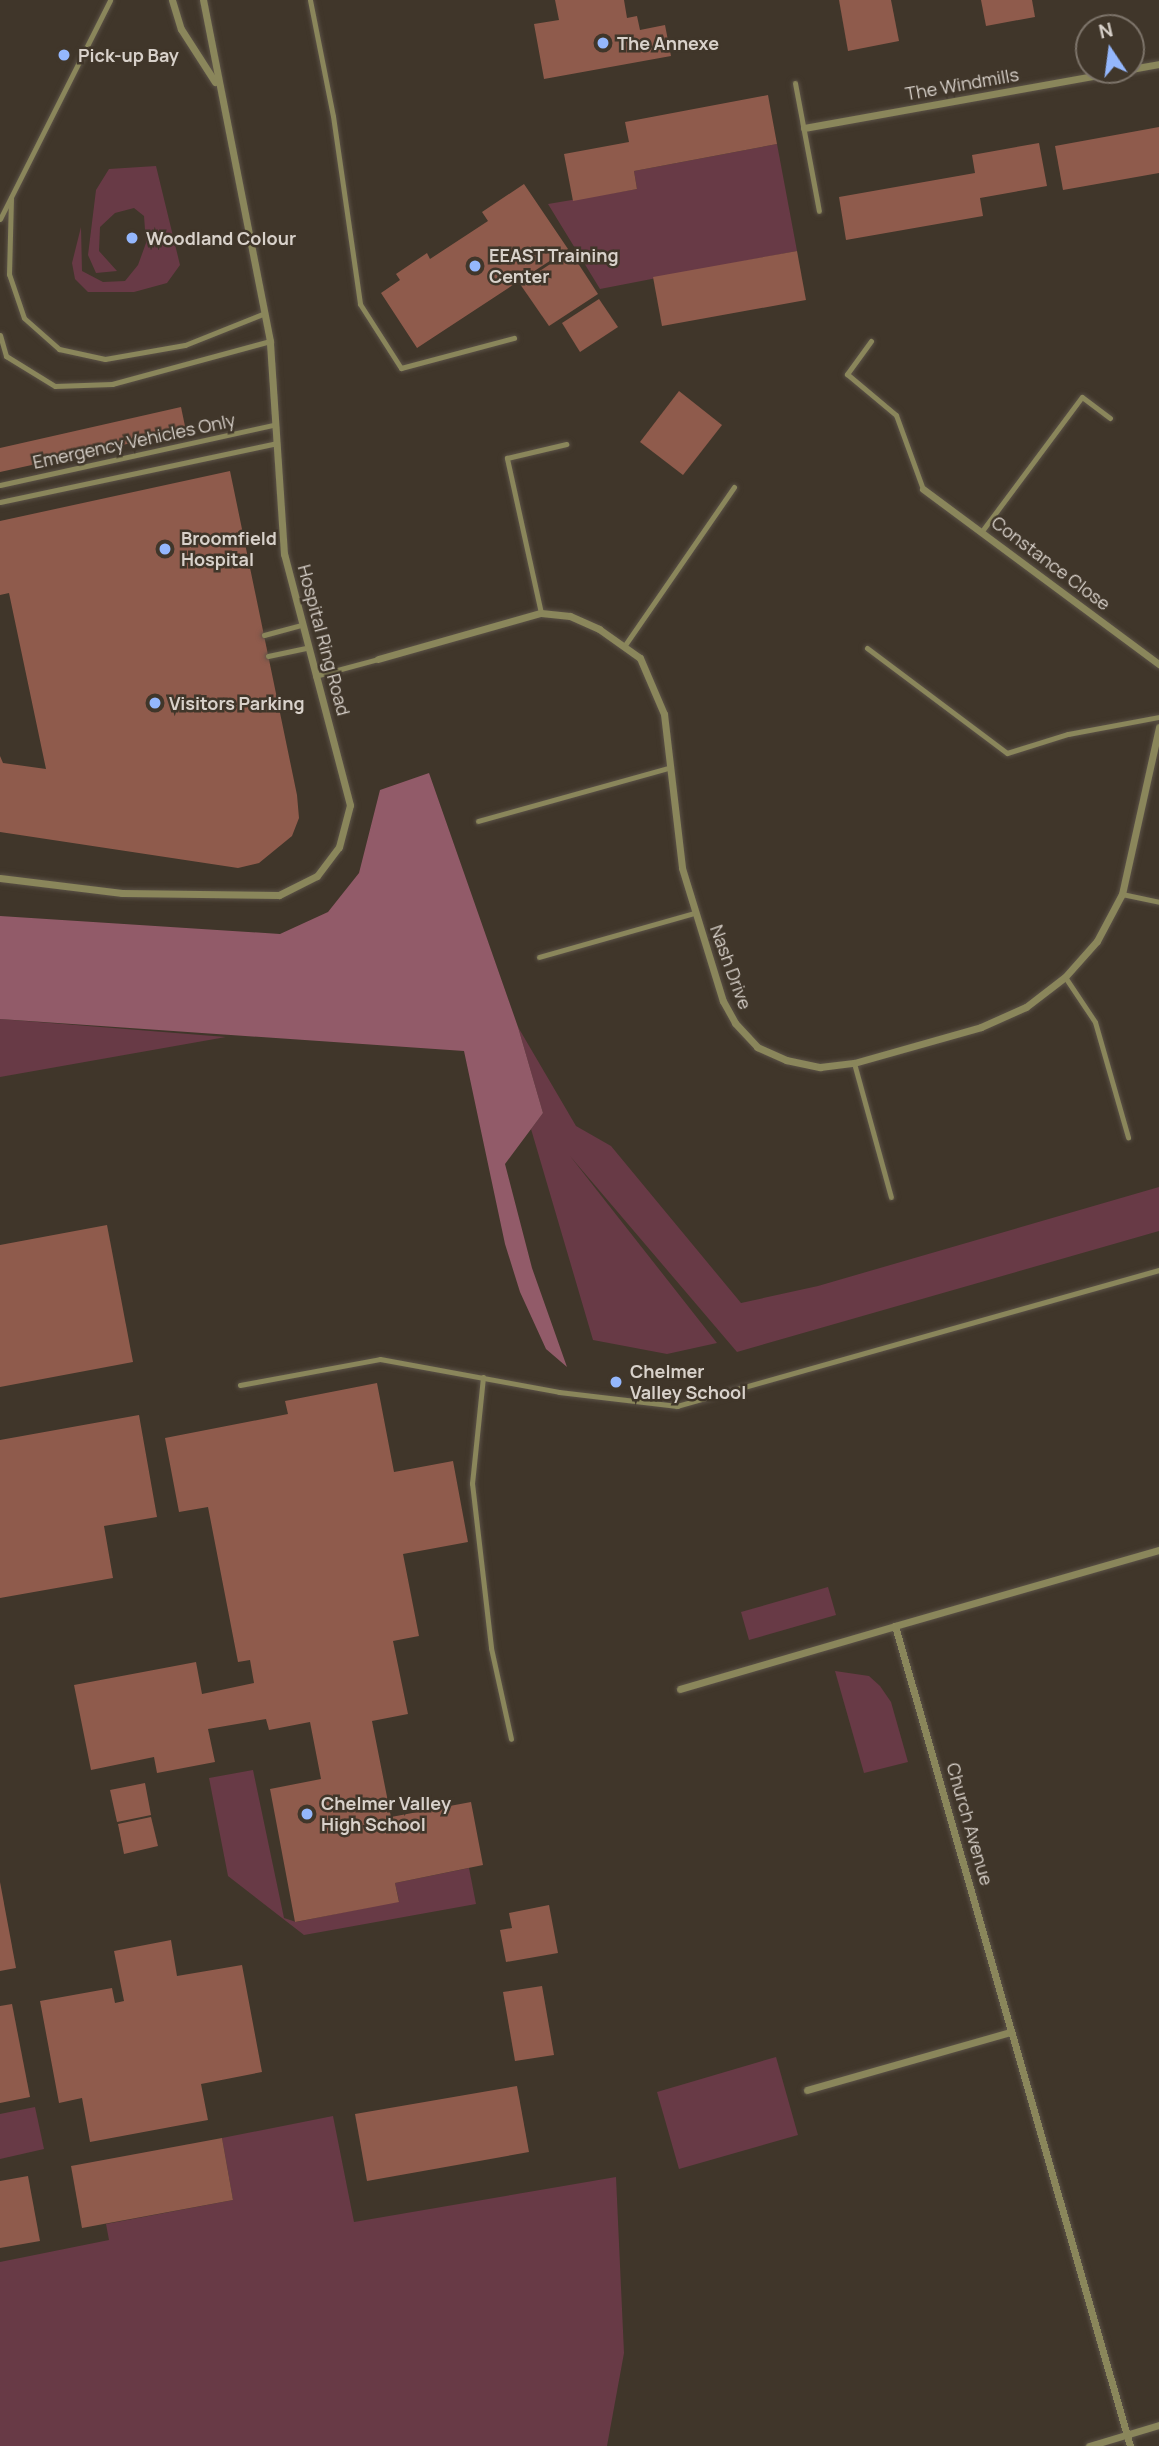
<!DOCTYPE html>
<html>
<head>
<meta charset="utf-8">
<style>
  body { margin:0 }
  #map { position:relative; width:1159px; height:2446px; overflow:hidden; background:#40362a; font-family:Manrope,sans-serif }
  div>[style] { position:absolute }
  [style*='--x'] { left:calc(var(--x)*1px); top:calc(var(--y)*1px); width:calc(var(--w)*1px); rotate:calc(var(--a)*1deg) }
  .green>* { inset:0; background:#683a46 }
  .forest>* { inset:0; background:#925b69 }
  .building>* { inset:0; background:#8f5b4c }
  .roads { filter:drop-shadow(0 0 2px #5b5247) drop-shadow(0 0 2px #5b5247) }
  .lane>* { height:5px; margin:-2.5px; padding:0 2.5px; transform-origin:2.5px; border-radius:2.5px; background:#8a865b }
  .street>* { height:7px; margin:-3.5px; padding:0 3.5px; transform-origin:3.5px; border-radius:3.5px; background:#8a865b }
  .dots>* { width:19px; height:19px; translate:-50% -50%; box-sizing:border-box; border:4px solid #40362a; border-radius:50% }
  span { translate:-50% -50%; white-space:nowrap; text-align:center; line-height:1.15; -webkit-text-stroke:5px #40362a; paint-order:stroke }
  .poi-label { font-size:18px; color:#d8d1ca; font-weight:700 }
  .left { translate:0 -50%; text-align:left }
  .street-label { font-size:18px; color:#d8d1ca }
  .north { position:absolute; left:1075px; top:14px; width:70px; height:70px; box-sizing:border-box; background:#40362a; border:2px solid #7d746a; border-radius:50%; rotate:347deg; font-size:19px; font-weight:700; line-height:28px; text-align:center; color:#d8d1ca }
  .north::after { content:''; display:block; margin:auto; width:24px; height:32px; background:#94b7fd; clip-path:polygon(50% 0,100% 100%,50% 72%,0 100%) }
</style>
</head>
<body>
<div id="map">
  <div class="green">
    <i style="clip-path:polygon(777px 144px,797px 251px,600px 289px,548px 204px,637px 189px,634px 171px)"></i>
    <i style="clip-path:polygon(156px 166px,180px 265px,167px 283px,134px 292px,88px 292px,75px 279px,72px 263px,81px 227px,82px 271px,103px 282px,125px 281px,138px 265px,146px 243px,144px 216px,134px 208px,115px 213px,100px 227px,99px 251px,117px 271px,96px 273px,88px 255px,96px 190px,109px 169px)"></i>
    <i style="clip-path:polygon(0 1019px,226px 1037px,0 1077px)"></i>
    <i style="clip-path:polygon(518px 1027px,576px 1126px,611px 1146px,741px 1303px,818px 1286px,1159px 1187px,1159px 1231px,737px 1352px,570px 1156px,717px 1343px,667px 1354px,593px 1340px,531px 1129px,543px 1113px)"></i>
    <i style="clip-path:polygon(828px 1587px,836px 1615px,749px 1640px,741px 1612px)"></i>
    <i style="clip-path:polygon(835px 1671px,869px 1676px,880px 1686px,891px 1702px,908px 1762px,864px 1773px)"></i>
    <i style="clip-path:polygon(253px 1770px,284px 1918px,296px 1922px,399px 1901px,395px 1883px,469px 1868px,476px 1904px,304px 1935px,228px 1876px,209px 1778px)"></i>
    <i style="clip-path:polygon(776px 2057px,798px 2135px,679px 2169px,657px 2092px)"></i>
    <i style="clip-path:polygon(35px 2107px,44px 2149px,0 2159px,0 2114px)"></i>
    <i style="clip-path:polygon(333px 2116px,354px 2222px,616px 2177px,624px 2353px,607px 2446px,0 2446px,0 2262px,109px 2240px,106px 2224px,233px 2200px,222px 2138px)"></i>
  </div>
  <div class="forest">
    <i style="clip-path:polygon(429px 773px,518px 1027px,543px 1113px,505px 1164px,532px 1268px,567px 1367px,546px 1349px,520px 1292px,505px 1244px,464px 1051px,0 1019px,0 916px,280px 934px,328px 912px,359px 873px,380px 790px)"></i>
  </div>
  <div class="building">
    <i style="clip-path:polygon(555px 0,624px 0,627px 18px,637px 16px,640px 30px,665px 25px,671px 56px,544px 79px,534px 24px,559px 20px)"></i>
    <i style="clip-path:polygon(839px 0,891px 0,899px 41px,848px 51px)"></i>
    <i style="clip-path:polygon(981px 0,1032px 0,1035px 17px,986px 26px)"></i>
    <i style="clip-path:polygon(768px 95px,777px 144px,634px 171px,637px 189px,573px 201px,564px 154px,629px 142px,625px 122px)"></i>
    <i style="clip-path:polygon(1159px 127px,1159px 173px,1063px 190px,1055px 146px)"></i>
    <i style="clip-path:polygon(1039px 143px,1047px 186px,980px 198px,983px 216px,846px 240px,839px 197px,975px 173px,972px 155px)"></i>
    <i style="clip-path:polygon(524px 184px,568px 249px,417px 348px,381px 293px,400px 280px,396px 274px,427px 253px,430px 259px,488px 221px,482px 212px)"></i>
    <i style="clip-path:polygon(570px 251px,598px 294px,549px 326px,520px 284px)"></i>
    <i style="clip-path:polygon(797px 251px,806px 300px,662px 326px,653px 277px)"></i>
    <i style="clip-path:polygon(599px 299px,618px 327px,580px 352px,562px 323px)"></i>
    <i style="clip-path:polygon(679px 391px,722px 425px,683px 475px,640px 442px)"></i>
    <i style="clip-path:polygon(181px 407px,186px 431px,0 472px,0 448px)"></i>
    <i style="clip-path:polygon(230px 471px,297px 795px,299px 818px,292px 836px,259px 863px,238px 868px,0 832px,0 756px,3px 763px,46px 769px,9px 593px,0 595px,0 521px)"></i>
    <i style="clip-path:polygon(107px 1225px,133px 1362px,0 1387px,0 1245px)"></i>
    <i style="clip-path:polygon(377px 1383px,394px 1472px,453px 1461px,468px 1542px,403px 1554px,419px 1636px,393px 1641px,408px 1714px,372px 1721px,391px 1817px,471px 1802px,483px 1865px,395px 1883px,399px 1902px,295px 1922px,270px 1789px,321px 1779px,310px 1722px,269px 1730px,266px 1719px,208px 1729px,215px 1762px,157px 1773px,154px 1757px,91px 1770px,74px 1685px,196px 1662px,202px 1694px,254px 1683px,250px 1660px,238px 1662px,208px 1507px,179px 1512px,165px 1438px,288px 1414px,285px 1401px)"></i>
    <i style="clip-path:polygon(139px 1415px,157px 1517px,104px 1526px,113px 1578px,0 1598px,0 1440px)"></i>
    <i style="clip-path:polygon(145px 1783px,151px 1815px,117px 1822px,110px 1790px)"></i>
    <i style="clip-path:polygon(151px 1817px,158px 1846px,124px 1854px,118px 1824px)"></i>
    <i style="clip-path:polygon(0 1882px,16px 1968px,0 1971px)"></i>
    <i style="clip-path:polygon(549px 1905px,558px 1953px,506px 1962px,500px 1930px,512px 1928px,509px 1913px)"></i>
    <i style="clip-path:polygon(171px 1940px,177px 1976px,242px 1965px,262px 2072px,201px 2084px,208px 2120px,90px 2142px,82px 2098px,59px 2103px,40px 2001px,112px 1988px,115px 2003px,124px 2001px,114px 1951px)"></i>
    <i style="clip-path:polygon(542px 1986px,554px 2055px,515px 2061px,503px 1992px)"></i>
    <i style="clip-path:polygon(12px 2004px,30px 2097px,0 2103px,0 2006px)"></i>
    <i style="clip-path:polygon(517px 2086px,529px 2152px,367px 2181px,355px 2114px)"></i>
    <i style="clip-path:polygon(222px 2138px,233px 2200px,82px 2228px,71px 2166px)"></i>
    <i style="clip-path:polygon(28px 2176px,40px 2241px,0 2248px,0 2181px)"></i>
  </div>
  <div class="roads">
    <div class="lane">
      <i style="--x:310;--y:0;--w:118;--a:78.8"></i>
      <i style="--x:333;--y:116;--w:190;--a:81.8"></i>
      <i style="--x:360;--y:304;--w:76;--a:57.4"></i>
      <i style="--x:401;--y:368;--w:117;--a:-14.9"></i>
      <i style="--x:795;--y:83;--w:130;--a:79.4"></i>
      <i style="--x:11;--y:198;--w:76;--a:91.5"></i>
      <i style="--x:9;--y:274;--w:46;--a:71.2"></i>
      <i style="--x:24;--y:318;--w:47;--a:41.5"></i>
      <i style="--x:59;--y:349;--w:47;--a:12.3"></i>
      <i style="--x:105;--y:359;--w:81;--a:-9.9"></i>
      <i style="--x:185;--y:345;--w:86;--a:-21.8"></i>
      <i style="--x:0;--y:219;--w:245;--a:-63.3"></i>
      <i style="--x:0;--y:335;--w:22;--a:74"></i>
      <i style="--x:6;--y:356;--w:57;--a:31.5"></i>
      <i style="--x:55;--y:386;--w:57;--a:-2"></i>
      <i style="--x:112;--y:384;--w:164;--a:-15.2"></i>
      <i style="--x:871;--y:341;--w:41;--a:126"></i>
      <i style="--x:847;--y:374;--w:64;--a:39.9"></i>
      <i style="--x:896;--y:415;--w:79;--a:70"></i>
      <i style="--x:0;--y:485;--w:280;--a:-12.4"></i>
      <i style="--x:0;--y:502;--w:280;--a:-12"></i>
      <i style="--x:982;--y:531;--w:167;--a:-53.3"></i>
      <i style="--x:1082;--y:397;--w:35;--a:37"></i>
      <i style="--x:541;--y:613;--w:159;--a:-102.4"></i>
      <i style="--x:507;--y:458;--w:61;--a:-13.3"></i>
      <i style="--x:264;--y:635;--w:39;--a:-15"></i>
      <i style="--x:625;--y:645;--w:192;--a:-55.4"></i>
      <i style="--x:867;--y:648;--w:175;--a:36.9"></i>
      <i style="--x:1007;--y:753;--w:64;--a:-17.3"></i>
      <i style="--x:1068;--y:734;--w:93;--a:-10.6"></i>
      <i style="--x:268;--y:656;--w:40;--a:-12"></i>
      <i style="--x:315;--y:676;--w:65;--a:-15.1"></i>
      <i style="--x:478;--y:821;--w:200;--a:-15.6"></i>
      <i style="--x:1122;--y:894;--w:38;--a:12"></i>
      <i style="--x:539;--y:957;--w:162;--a:-15.8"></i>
      <i style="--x:1065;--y:977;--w:54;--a:56.3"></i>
      <i style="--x:1095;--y:1022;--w:120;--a:74"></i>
      <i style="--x:854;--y:1063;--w:139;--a:74.6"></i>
      <i style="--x:483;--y:1377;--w:107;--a:95.9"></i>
      <i style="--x:472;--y:1483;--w:166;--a:83.4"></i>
      <i style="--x:491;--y:1648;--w:93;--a:77.6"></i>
      <i style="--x:240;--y:1385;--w:142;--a:-10.5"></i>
      <i style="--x:380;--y:1359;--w:182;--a:10.4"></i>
      <i style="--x:559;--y:1392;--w:119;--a:6.8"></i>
      <i style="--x:677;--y:1406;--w:501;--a:-15.76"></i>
    </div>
    <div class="street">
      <i style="--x:172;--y:0;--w:30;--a:73"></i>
      <i style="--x:181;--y:29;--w:63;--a:57.3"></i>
      <i style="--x:1131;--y:69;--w:28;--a:-10"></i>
      <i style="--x:804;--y:128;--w:327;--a:-10.2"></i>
      <i style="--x:923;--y:489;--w:294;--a:36.6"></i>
      <i style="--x:378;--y:659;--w:169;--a:-15.8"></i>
      <i style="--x:541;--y:613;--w:29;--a:6"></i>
      <i style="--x:570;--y:616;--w:32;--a:24"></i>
      <i style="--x:599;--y:629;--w:50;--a:35.3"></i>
      <i style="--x:640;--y:658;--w:61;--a:66.8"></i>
      <i style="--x:664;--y:714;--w:155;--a:83.3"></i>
      <i style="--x:682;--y:868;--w:139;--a:72.9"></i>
      <i style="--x:723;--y:1001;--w:25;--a:61"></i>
      <i style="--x:735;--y:1023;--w:33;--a:47"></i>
      <i style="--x:757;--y:1047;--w:32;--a:24"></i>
      <i style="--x:786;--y:1060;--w:35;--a:12"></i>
      <i style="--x:820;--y:1067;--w:34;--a:-7"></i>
      <i style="--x:854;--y:1063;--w:132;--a:-15.8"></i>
      <i style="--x:981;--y:1027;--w:49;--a:-24"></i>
      <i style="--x:1026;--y:1007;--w:49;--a:-37.6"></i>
      <i style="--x:1065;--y:977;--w:48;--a:-48.4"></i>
      <i style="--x:1097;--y:941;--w:53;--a:-62"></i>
      <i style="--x:1122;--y:894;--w:171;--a:-77.5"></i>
      <i style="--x:0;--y:878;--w:123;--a:7"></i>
      <i style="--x:122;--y:893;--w:157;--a:0.7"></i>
      <i style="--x:279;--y:895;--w:42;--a:-26.6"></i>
      <i style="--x:317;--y:876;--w:36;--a:-53"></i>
      <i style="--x:339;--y:847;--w:43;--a:-75.3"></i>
      <i style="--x:350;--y:805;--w:260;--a:-104.7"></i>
      <i style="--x:284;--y:554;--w:213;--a:-93.8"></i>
      <i style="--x:270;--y:341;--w:348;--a:-101.1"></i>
      <i style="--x:680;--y:1689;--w:224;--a:-16.3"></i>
      <i style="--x:807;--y:2090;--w:212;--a:-15.9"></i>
      <i style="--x:1089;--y:2446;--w:73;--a:-16.7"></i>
      <i style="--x:1130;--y:2446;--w:853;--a:-105.99"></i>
      <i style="--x:895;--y:1626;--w:275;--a:-16.1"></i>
    </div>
  </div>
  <div class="dots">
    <i style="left:603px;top:43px;background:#94b7fd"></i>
    <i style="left:64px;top:55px;background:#94b7fd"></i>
    <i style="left:132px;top:238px;background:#94b7fd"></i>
    <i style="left:475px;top:266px;background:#94b7fd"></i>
    <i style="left:165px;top:549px;background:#94b7fd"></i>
    <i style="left:155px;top:703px;background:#94b7fd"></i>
    <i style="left:616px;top:1382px;background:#94b7fd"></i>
    <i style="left:307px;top:1814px;background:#94b7fd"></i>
  </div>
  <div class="poi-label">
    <span class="left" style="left:617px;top:43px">The Annexe</span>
    <span class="left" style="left:78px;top:55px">Pick-up Bay</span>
    <span class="left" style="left:146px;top:238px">Woodland Colour</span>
    <span class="left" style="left:489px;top:266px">EEAST Training<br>Center</span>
    <span class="left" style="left:181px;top:549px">Broomfield<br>Hospital</span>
    <span class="left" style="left:169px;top:703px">Visitors Parking</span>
    <span class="left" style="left:630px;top:1382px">Chelmer<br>Valley School</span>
    <span class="left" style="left:321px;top:1814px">Chelmer Valley<br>High School</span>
  </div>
  <div class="street-label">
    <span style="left:962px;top:84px;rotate:-10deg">The Windmills</span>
    <span style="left:134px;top:441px;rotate:-12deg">Emergency Vehicles Only</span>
    <span style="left:1051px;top:563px;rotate:37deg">Constance Close</span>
    <span style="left:324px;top:640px;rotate:75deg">Hospital Ring Road</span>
    <span style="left:731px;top:967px;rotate:70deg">Nash Drive</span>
    <span style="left:970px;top:1824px;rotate:74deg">Church Avenue</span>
  </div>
  <div class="north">N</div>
</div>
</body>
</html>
